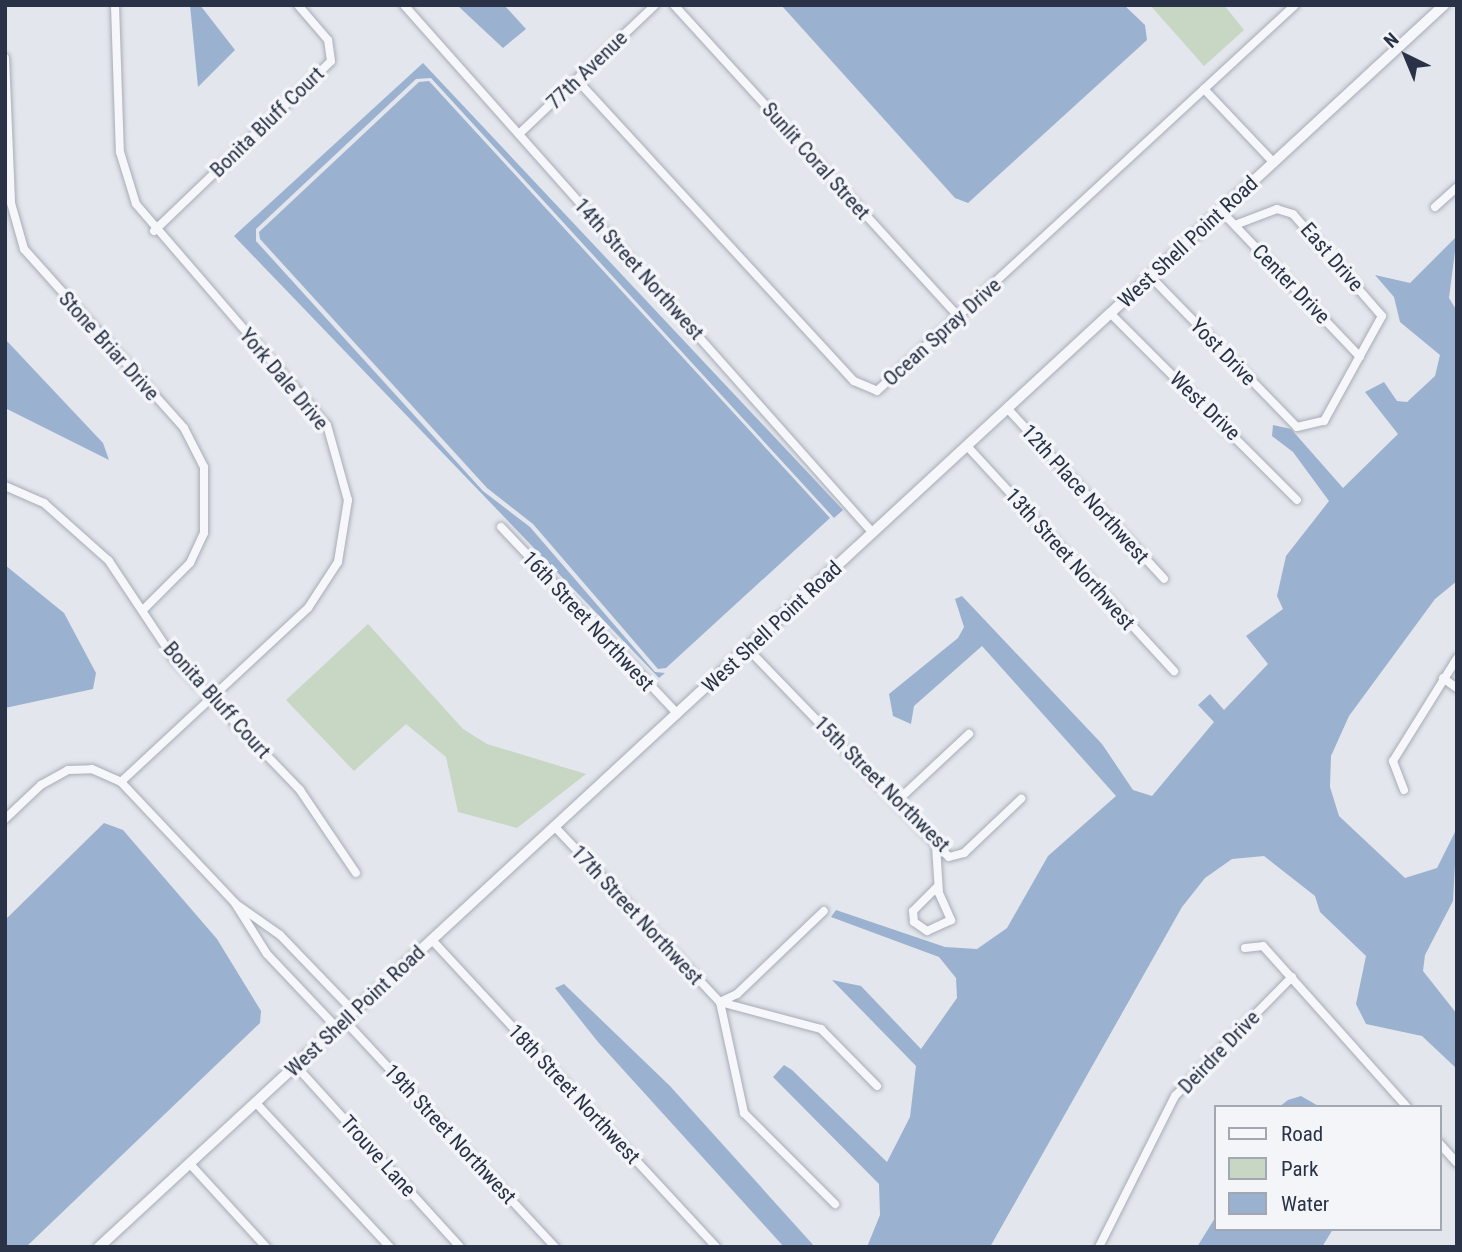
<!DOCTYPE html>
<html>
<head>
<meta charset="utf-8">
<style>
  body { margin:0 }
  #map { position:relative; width:1462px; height:1252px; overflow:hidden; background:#e3e6ec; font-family:"Roboto Condensed",sans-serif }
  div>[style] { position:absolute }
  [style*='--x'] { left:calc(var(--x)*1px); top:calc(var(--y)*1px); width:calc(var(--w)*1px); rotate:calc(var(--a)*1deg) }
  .green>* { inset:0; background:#c7d7c3 }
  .water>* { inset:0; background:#9bb1d0 }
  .roads { filter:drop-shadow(0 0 2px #a7acb7) drop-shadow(0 0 2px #a7acb7) }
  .minor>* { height:8px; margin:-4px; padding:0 4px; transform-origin:4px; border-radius:4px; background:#f6f7fa }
  .tertiary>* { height:10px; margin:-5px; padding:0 5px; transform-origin:5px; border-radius:5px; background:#f6f7fa }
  span { translate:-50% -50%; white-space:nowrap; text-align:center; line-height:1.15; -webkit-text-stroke:7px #f3f5f9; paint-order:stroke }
  .street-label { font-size:21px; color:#293247 }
  .frame { position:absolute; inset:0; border:7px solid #293247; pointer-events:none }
  .legend { position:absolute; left:1214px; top:1105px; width:228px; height:126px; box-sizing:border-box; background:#f3f5f9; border:2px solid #a2a7b2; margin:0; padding:9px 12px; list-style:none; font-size:21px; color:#293247 }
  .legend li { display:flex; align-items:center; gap:14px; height:35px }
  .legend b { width:35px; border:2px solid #a2a7b2 }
  .north { position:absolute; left:1371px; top:21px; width:70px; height:70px; -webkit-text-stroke:5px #f3f5f9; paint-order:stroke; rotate:317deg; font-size:19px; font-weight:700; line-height:28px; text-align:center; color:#293247 }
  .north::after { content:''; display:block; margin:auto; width:24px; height:32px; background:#293247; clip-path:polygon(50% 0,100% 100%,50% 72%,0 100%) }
</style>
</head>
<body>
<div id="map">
  <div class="green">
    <i style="clip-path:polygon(1150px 5px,1224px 5px,1244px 30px,1204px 66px)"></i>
    <i style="clip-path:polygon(368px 624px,463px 729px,487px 744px,586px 774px,517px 828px,458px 812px,446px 757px,406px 724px,354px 771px,286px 700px)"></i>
  </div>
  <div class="water">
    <i style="clip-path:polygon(190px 5px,200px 5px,235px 50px,198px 87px)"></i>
    <i style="clip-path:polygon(457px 5px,504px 5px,526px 29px,503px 48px)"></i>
    <i style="clip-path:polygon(1124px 5px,1145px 25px,1147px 40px,968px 203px,955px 198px,782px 6px)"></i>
    <i style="clip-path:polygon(423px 63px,843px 510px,834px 518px,431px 78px,416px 79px,256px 229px,256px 241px,483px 491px,530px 527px,655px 672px,665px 673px,659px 678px,234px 236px)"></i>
    <i style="clip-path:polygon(429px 81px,830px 518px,666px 668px,658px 669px,533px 524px,487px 488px,260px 239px,259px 232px,419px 82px)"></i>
    <i style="clip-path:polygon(1457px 236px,1449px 298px,1457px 311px,1457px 581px,1435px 599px,1349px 716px,1331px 756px,1330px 787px,1339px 816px,1405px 878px,1437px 868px,1457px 828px,1453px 901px,1425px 955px,1423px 971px,1457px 1014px,1457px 1069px,1422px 1036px,1366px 1024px,1356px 1004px,1366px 956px,1320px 912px,1315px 896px,1264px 856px,1232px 859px,1205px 878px,1182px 907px,990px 1247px,867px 1247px,880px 1215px,879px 1184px,773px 1077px,784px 1065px,792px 1070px,887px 1162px,910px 1117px,916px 1066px,832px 980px,861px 986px,921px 1049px,957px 998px,956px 978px,939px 957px,831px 917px,836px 910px,945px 947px,977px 949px,1007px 928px,1048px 856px,1116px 796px,982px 646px,914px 706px,911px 724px,893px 716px,889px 694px,958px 638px,964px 627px,955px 599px,962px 596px,1102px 744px,1133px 790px,1152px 796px,1214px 722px,1198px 705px,1210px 694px,1224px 710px,1268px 664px,1246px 636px,1283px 609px,1277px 596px,1286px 556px,1329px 501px,1293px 452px,1272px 436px,1273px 425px,1291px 429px,1343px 488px,1398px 434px,1365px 392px,1384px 382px,1397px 401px,1407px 402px,1435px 376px,1440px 355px,1400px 322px,1394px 297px,1375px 275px,1410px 283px)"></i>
    <i style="clip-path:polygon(5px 339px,103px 443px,109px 460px,5px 408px)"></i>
    <i style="clip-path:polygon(5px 565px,64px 613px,96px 673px,93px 689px,5px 708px)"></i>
    <i style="clip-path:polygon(104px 823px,123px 830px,217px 939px,261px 1011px,260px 1023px,26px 1247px,5px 1247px,5px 920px)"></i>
    <i style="clip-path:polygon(564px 984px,670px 1086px,815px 1247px,784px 1247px,598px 1042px,555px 988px)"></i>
    <i style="clip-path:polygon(1301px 1096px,1320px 1107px,1279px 1107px,1288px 1100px)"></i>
    <i style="clip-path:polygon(1215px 1218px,1215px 1229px,1333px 1229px,1322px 1247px,1197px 1247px)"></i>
  </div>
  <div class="roads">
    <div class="minor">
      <i style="--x:115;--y:5;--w:147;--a:88.1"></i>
      <i style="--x:120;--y:152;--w:54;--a:72.9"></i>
      <i style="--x:136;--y:204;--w:292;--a:49.2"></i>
      <i style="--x:327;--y:425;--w:78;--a:74.4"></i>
      <i style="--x:348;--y:500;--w:63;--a:99.2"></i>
      <i style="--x:338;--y:562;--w:55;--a:123.1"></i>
      <i style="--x:308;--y:608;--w:255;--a:137.1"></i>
      <i style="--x:404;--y:5;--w:706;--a:48.39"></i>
      <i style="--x:674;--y:5;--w:423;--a:47.6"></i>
      <i style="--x:5;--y:58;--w:145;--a:87.6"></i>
      <i style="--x:11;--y:203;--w:48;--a:74.2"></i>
      <i style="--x:24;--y:249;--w:240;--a:48.2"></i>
      <i style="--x:184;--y:428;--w:44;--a:62.9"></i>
      <i style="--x:204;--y:467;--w:66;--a:90"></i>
      <i style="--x:204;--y:533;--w:33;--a:115"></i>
      <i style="--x:190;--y:563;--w:66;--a:135"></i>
      <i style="--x:577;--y:80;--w:409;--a:47.4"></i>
      <i style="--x:854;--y:381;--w:25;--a:23"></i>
      <i style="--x:877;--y:391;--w:569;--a:-42.72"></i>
      <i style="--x:1204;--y:89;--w:102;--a:46.6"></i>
      <i style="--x:519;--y:134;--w:187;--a:-43.5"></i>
      <i style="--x:1435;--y:207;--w:30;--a:-42"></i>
      <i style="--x:1222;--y:212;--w:200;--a:46.4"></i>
      <i style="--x:154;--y:231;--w:245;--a:-43.8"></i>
      <i style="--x:331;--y:61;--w:21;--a:-98"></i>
      <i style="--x:328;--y:40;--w:46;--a:-130.6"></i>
      <i style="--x:1151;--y:277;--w:209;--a:45.8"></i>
      <i style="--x:1297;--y:427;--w:28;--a:-13"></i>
      <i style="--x:1324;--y:421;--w:120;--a:-61.1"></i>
      <i style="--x:1382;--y:316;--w:135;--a:-131.1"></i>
      <i style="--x:1293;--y:214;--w:17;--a:-163"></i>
      <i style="--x:1277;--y:209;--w:45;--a:159.1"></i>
      <i style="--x:1111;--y:314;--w:263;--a:45"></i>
      <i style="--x:1007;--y:408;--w:232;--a:47.4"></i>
      <i style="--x:967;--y:446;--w:306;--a:47.4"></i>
      <i style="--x:5;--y:486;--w:43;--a:23.6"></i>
      <i style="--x:44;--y:503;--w:87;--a:41.7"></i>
      <i style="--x:109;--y:561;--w:118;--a:56.4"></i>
      <i style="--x:174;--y:659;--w:182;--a:46.1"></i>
      <i style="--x:300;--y:790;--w:100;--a:56"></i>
      <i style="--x:501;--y:527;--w:257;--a:46.6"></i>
      <i style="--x:748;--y:649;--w:289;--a:46"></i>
      <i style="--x:949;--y:857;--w:16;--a:-15"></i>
      <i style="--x:964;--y:853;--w:79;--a:-43.5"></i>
      <i style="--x:1443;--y:678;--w:17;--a:36"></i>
      <i style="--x:1404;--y:790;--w:31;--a:-111"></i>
      <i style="--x:1393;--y:761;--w:121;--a:-58.1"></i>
      <i style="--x:896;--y:802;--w:100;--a:-43"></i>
      <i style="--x:5;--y:819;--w:50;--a:-43.4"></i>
      <i style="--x:41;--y:785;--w:31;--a:-29"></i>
      <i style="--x:68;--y:770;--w:24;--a:-2"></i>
      <i style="--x:92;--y:769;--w:32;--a:24"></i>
      <i style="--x:121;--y:782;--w:166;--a:46.7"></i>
      <i style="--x:235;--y:903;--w:60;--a:57.9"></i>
      <i style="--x:267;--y:954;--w:102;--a:46.6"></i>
      <i style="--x:555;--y:827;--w:241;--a:46.7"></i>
      <i style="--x:936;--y:846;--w:47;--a:86.3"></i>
      <i style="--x:939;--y:893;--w:30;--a:66"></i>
      <i style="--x:951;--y:920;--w:26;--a:155"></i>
      <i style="--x:927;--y:931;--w:16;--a:-145"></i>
      <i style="--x:914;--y:922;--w:11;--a:-95"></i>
      <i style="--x:913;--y:911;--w:35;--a:-45"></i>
      <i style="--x:236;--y:904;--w:54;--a:35.2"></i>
      <i style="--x:280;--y:935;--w:107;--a:46.1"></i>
      <i style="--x:432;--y:940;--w:418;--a:47.2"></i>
      <i style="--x:1245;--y:948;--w:18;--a:-6"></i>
      <i style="--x:1263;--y:946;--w:216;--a:48.2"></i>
      <i style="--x:720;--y:1002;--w:114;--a:77.8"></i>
      <i style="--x:744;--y:1113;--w:129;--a:45"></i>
      <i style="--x:720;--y:1002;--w:105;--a:15"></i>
      <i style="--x:821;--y:1029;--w:80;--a:45.5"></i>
      <i style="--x:720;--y:1002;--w:19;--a:-25"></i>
      <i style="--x:737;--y:994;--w:120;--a:-43.7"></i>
      <i style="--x:345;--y:1021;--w:309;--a:47.1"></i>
      <i style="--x:296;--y:1066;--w:244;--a:47.8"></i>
      <i style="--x:256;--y:1103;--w:197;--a:47.1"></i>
      <i style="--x:1439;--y:1143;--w:27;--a:48"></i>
      <i style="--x:190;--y:1164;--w:113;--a:47.5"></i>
      <i style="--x:1099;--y:1247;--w:169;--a:-63.3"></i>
      <i style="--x:1175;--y:1096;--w:167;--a:-45.5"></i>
    </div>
    <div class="tertiary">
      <i style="--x:99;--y:1247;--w:1831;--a:-42.72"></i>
    </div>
  </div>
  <div class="street-label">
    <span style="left:587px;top:70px;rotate:-44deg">77th Avenue</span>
    <span style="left:267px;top:122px;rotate:-44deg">Bonita Bluff Court</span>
    <span style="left:816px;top:161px;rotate:48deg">Sunlit Coral Street</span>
    <span style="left:1188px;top:242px;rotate:-43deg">West Shell Point Road</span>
    <span style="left:1332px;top:257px;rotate:49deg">East Drive</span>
    <span style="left:639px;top:269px;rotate:48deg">14th Street Northwest</span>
    <span style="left:1291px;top:284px;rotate:46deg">Center Drive</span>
    <span style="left:942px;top:332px;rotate:-42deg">Ocean Spray Drive</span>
    <span style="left:109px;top:346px;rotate:48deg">Stone Briar Drive</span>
    <span style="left:1223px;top:352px;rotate:46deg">Yost Drive</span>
    <span style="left:284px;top:379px;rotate:50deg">York Dale Drive</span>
    <span style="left:1205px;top:406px;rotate:44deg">West Drive</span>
    <span style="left:1085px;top:494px;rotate:48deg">12th Place Northwest</span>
    <span style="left:1070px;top:559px;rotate:48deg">13th Street Northwest</span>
    <span style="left:588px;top:621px;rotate:47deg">16th Street Northwest</span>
    <span style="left:772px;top:627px;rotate:-43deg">West Shell Point Road</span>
    <span style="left:217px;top:700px;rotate:48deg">Bonita Bluff Court</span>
    <span style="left:882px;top:784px;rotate:45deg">15th Street Northwest</span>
    <span style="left:637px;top:915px;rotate:47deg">17th Street Northwest</span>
    <span style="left:355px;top:1011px;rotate:-43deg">West Shell Point Road</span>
    <span style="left:1219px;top:1052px;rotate:-46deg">Deirdre Drive</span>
    <span style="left:574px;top:1094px;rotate:47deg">18th Street Northwest</span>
    <span style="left:450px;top:1134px;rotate:47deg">19th Street Northwest</span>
    <span style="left:378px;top:1156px;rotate:48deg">Trouve Lane</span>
  </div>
  <div class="frame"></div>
  <ul class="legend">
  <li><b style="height:9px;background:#f6f7fa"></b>Road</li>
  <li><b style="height:19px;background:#c7d7c3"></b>Park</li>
  <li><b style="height:19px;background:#9bb1d0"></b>Water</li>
  </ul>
  <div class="north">N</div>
</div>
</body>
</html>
